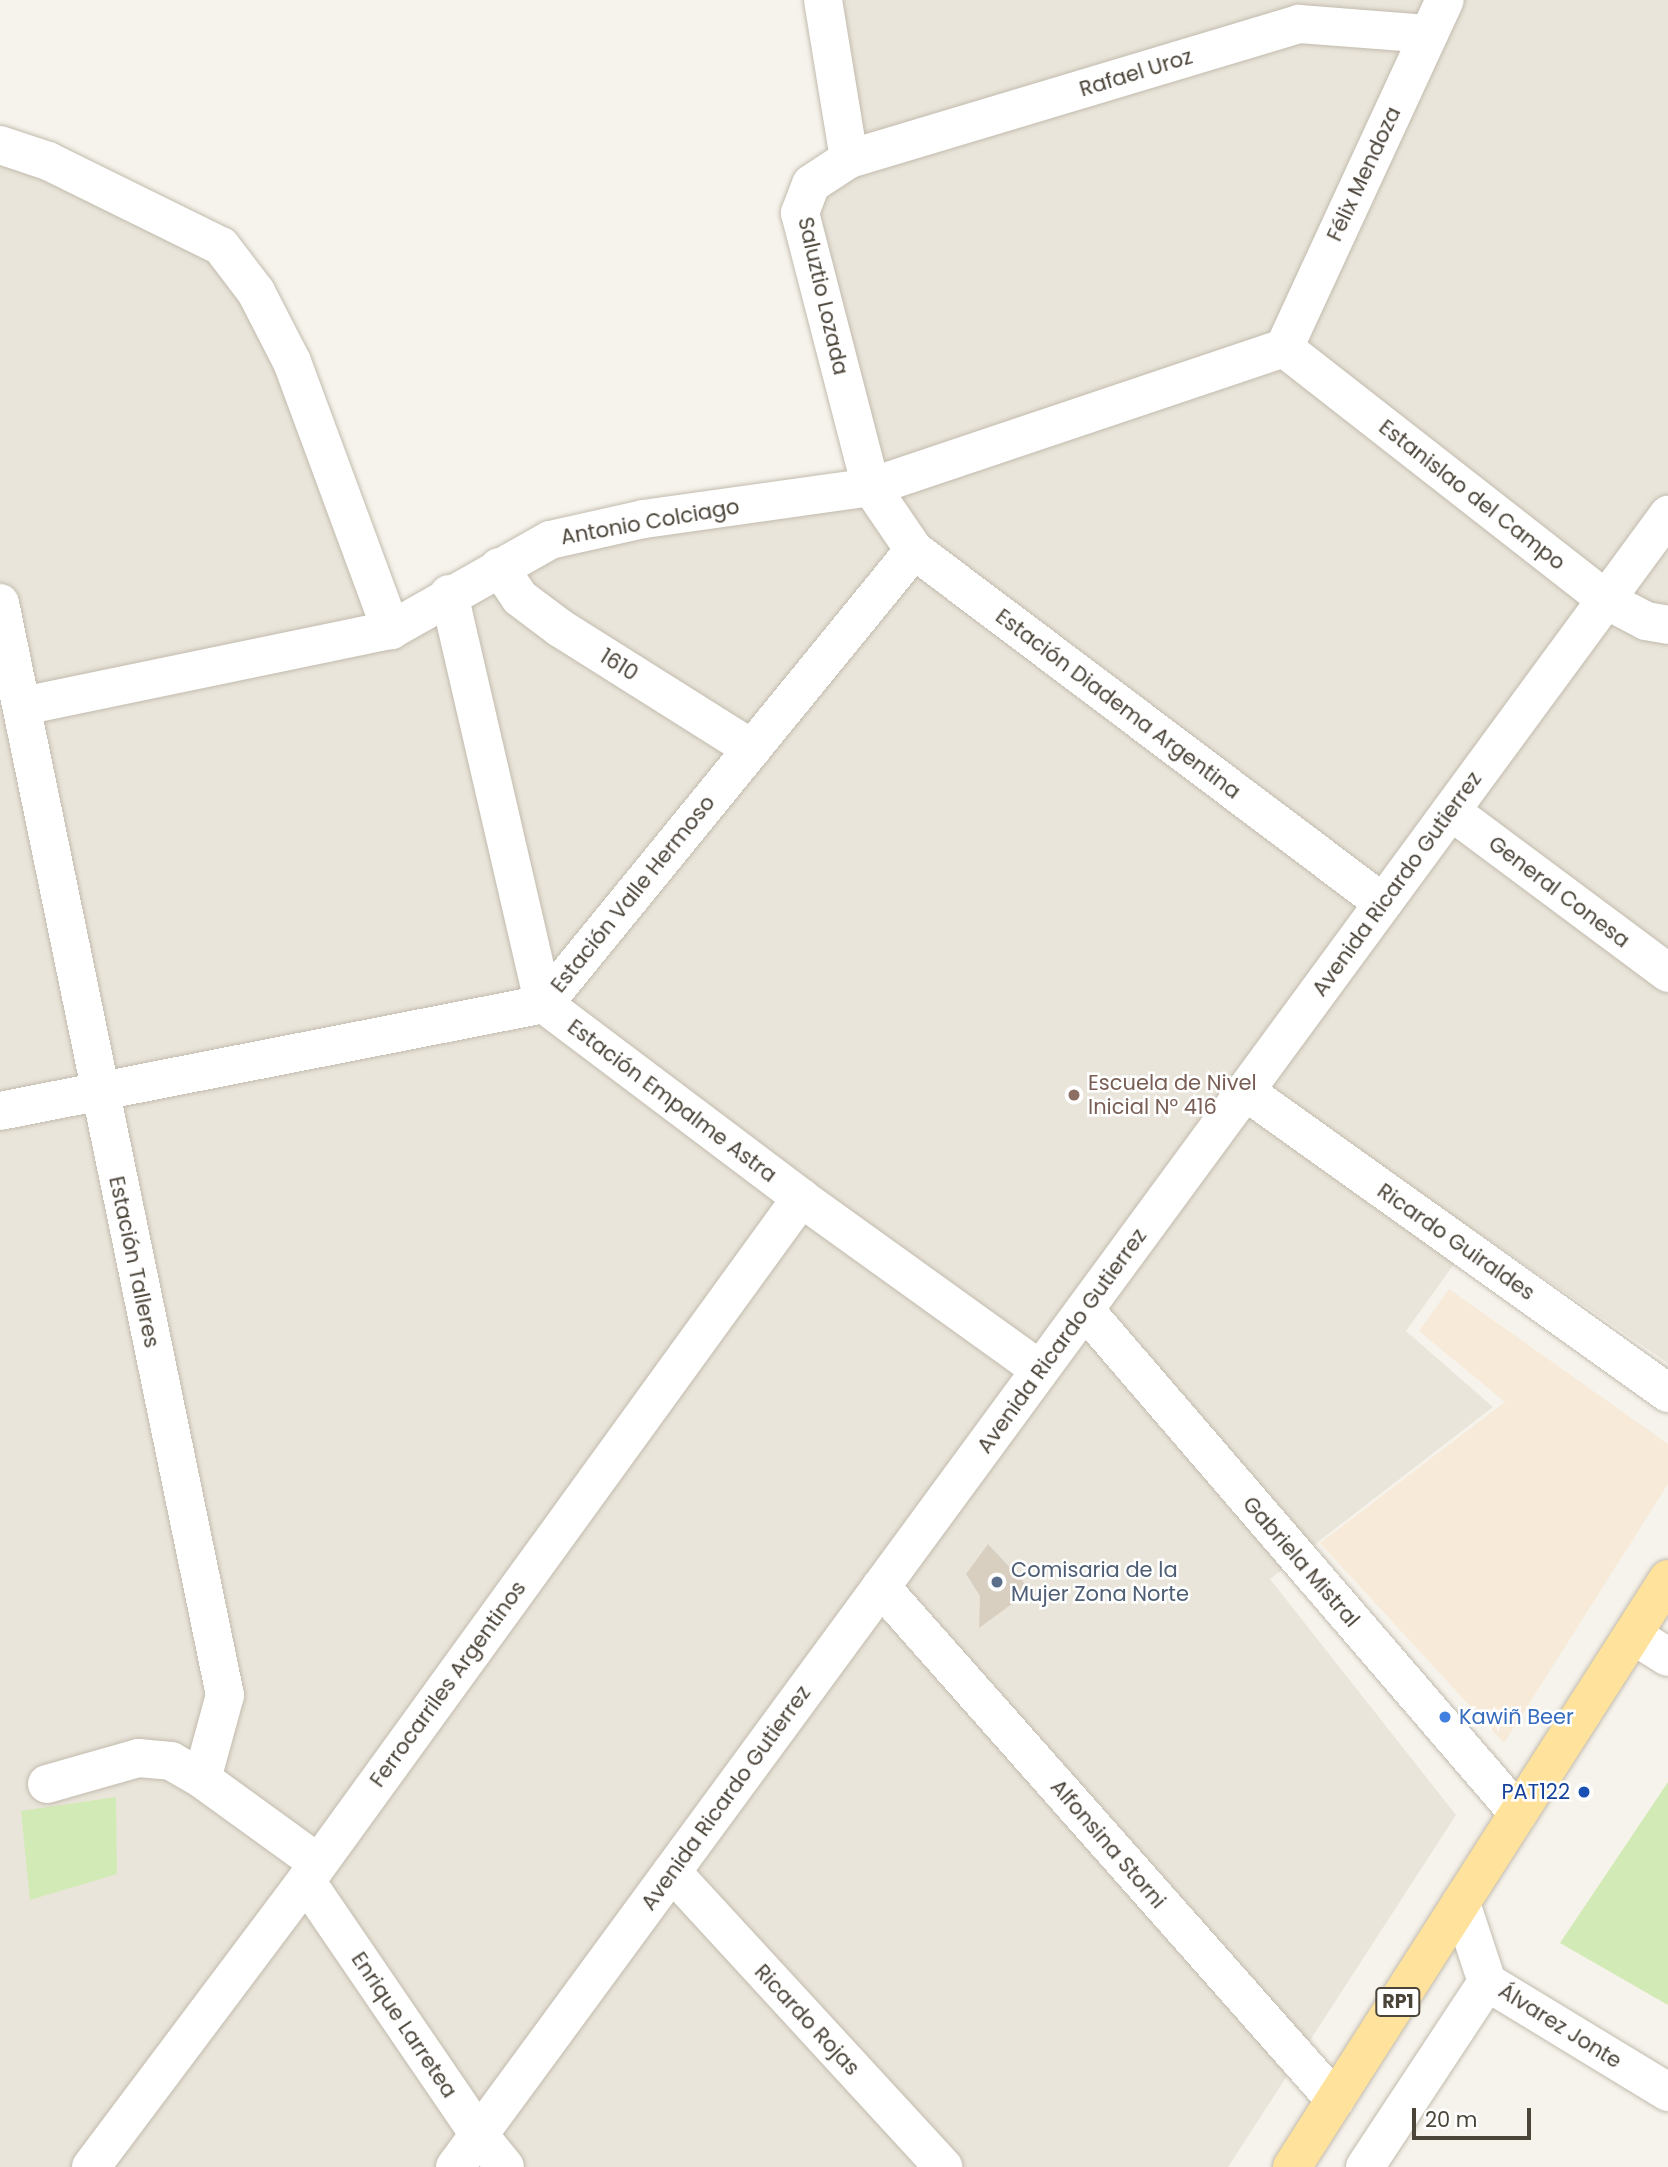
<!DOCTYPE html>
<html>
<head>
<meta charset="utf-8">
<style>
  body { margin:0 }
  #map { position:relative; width:1668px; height:2167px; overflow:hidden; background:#f6f3ec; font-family:Poppins,sans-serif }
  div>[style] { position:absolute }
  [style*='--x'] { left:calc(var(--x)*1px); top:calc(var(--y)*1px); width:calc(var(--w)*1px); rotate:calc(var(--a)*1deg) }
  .residential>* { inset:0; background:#eae5da }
  .commercial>* { inset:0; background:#f7ead8 }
  .green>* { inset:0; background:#d2eab5 }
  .building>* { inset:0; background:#d8cfc1 }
  .roads { filter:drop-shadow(0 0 2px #c2bbae) drop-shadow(0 0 2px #c2bbae) }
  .minor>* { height:38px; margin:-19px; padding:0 19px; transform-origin:19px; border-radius:19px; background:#fff }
  .major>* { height:38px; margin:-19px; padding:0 19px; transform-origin:19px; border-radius:19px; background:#ffe39c }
  .dots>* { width:19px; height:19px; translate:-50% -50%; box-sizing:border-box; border:4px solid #fff; border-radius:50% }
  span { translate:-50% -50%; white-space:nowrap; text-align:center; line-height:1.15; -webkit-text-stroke:5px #fff; paint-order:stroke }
  .shield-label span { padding:2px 5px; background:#fff; border:2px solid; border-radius:5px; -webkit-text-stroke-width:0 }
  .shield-label { font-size:19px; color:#4b4439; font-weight:700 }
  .street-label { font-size:21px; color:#4b4439 }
  .education-label { font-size:21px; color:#785e54 }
  .left { translate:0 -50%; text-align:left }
  .service-label { font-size:21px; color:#4e5e75 }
  .shop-label { font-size:21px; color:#366cbe }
  .transit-label { font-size:21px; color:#164399 }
  .right { translate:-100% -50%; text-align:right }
  .scale { position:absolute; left:1412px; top:2108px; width:119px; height:32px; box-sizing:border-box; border:4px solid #4b4439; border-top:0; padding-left:9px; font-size:21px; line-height:24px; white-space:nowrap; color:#4b4439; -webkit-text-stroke:5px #fff; paint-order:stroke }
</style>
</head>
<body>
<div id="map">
  <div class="residential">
    <i style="clip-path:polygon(823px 0,1668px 0,1668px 1363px,1477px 1232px,1406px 1331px,1493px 1407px,1270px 1579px,1456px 1815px,1228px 2167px,0 2167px,0 145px,221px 246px,391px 630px,550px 540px,870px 487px,800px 213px,849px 159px)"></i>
  </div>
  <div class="commercial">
    <i style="clip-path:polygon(1449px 1289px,1668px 1444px,1668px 1484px,1504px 1743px,1320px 1543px,1505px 1402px,1419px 1331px)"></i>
  </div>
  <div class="green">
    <i style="clip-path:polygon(1668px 1782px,1668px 2005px,1560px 1943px)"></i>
    <i style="clip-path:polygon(116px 1797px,117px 1874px,30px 1900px,21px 1811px)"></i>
  </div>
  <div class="building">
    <i style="clip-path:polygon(988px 1544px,1031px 1590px,979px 1628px,980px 1596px,966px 1574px)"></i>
  </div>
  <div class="roads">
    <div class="minor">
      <i style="--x:823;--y:0;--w:161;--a:80.7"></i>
      <i style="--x:849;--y:159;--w:45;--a:146.7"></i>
      <i style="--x:811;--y:184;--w:31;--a:111"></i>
      <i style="--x:800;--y:213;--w:283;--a:75.5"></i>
      <i style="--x:871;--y:487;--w:76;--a:55.7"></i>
      <i style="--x:914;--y:550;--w:587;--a:36.97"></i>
      <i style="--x:0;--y:145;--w:51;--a:18.4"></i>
      <i style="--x:48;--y:161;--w:193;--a:26.2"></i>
      <i style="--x:221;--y:246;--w:58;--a:52.7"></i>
      <i style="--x:256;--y:292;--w:79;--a:62.8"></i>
      <i style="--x:292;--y:362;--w:286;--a:69.7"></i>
      <i style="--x:849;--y:159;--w:470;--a:-16.7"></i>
      <i style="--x:1299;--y:24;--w:129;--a:4.4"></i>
      <i style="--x:1284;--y:348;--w:409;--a:38"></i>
      <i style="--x:1606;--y:600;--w:45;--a:27.7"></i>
      <i style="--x:1646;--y:621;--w:22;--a:10"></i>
      <i style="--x:1284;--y:348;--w:383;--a:-65.2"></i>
      <i style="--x:499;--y:567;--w:37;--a:56"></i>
      <i style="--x:520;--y:598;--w:50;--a:36.9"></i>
      <i style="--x:560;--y:628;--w:227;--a:32.2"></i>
      <i style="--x:449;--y:594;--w:421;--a:77"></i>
      <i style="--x:544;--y:1004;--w:322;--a:37"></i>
      <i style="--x:801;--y:1198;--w:294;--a:35.7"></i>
      <i style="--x:0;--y:603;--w:1115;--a:78.36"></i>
      <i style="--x:225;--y:1695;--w:87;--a:105.3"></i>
      <i style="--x:202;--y:1779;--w:143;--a:35.9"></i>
      <i style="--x:23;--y:706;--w:376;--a:-11.7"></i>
      <i style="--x:391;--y:630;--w:183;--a:-29.5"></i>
      <i style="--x:550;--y:540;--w:96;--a:-12.6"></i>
      <i style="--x:644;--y:519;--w:229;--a:-8"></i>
      <i style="--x:871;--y:487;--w:436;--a:-18.6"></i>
      <i style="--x:1451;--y:811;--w:271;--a:36.7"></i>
      <i style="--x:1245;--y:1091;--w:520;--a:35.52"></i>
      <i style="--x:0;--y:1111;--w:554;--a:-11.13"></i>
      <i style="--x:544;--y:1004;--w:586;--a:-50.82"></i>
      <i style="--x:1085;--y:1310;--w:664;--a:49.28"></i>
      <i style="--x:881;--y:1587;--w:685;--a:48.49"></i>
      <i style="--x:1633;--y:1635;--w:41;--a:32.2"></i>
      <i style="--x:47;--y:1784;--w:95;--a:-15.9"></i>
      <i style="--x:138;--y:1758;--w:33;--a:5"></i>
      <i style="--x:171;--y:1761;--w:36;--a:30"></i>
      <i style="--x:672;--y:1872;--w:401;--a:47.4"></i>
      <i style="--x:306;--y:1881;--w:307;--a:55.7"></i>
      <i style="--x:479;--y:2135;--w:41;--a:50.9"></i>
      <i style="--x:1461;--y:1903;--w:83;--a:71.8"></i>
      <i style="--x:1487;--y:1982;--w:212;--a:31.3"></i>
      <i style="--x:91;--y:2167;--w:358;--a:-53.1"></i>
      <i style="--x:306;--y:1881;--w:844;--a:-54.07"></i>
      <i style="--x:455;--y:2167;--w:2050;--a:-53.71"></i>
      <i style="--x:1365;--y:2167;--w:222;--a:-56.6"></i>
    </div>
    <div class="major">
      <i style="--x:1292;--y:2167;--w:698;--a:-57.4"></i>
    </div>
  </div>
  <div class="dots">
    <i style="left:1074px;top:1095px;background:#8d6e63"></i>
    <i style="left:997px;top:1582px;background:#5c6f8a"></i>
    <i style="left:1445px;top:1717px;background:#3f7fe0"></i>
    <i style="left:1584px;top:1792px;background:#1a4fb4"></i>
  </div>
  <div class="shield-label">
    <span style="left:1398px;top:2002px">RP1</span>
  </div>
  <div class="street-label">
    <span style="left:1136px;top:73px;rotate:-17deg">Rafael Uroz</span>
    <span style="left:1364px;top:174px;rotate:-65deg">Félix Mendoza</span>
    <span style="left:823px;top:296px;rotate:77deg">Saluztio Lozada</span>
    <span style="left:1472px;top:495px;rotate:38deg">Estanislao del Campo</span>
    <span style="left:650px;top:522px;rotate:-10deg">Antonio Colciago</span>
    <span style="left:619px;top:665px;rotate:32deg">1610</span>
    <span style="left:1118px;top:704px;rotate:37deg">Estación Diadema Argentina</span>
    <span style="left:1397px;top:884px;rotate:-54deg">Avenida Ricardo Gutierrez</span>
    <span style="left:1559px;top:892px;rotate:37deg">General Conesa</span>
    <span style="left:633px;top:894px;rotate:-51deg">Estación Valle Hermoso</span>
    <span style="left:672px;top:1101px;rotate:37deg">Estación Empalme Astra</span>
    <span style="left:1456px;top:1242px;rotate:35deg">Ricardo Guiraldes</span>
    <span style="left:134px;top:1262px;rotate:78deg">Estación Talleres</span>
    <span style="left:1062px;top:1341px;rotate:-54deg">Avenida Ricardo Gutierrez</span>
    <span style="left:1301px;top:1562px;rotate:49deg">Gabriela Mistral</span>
    <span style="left:448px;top:1684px;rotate:-54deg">Ferrocarriles Argentinos</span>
    <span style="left:726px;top:1798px;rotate:-54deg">Avenida Ricardo Gutierrez</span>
    <span style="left:1108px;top:1844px;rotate:49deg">Alfonsina Storni</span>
    <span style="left:807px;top:2020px;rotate:47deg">Ricardo Rojas</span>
    <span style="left:404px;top:2025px;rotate:56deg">Enrique Larretea</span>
    <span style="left:1560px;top:2026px;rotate:32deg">Álvarez Jonte</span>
  </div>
  <div class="education-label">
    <span class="left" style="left:1088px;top:1095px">Escuela de Nivel<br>Inicial N° 416</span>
  </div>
  <div class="service-label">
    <span class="left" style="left:1011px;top:1582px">Comisaria de la<br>Mujer Zona Norte</span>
  </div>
  <div class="shop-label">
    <span class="left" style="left:1459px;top:1717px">Kawiñ Beer</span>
  </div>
  <div class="transit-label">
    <span class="right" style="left:1570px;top:1792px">PAT122</span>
  </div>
  <div class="scale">20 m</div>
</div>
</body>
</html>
